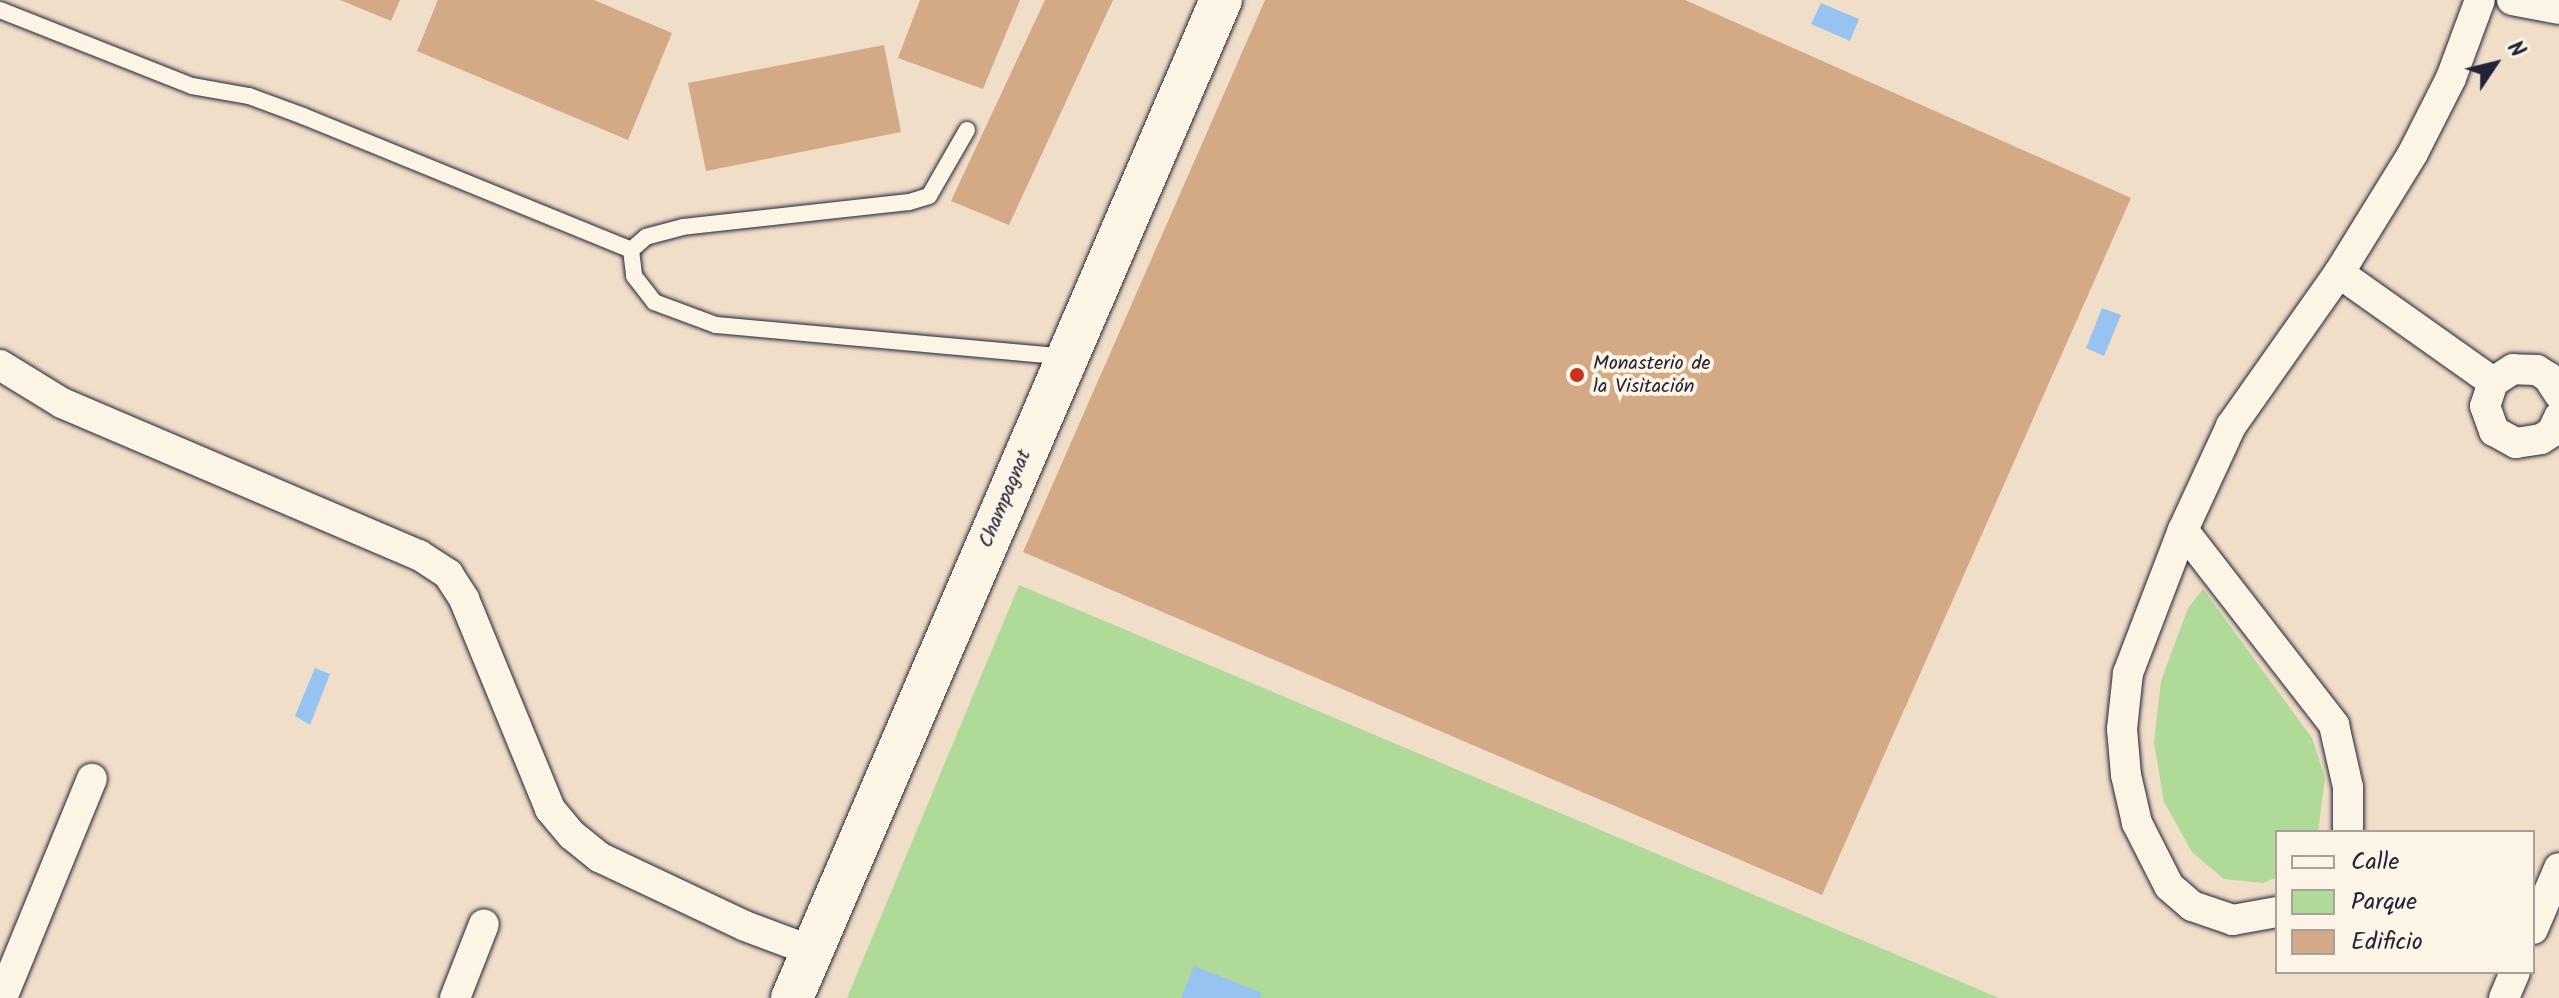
<!DOCTYPE html>
<html>
<head>
<meta charset="utf-8">
<style>
  body { margin:0 }
  #map { position:relative; width:2559px; height:998px; overflow:hidden; background:#f0dec8; font-family:Kalam,sans-serif }
  div>[style] { position:absolute }
  [style*='--x'] { left:calc(var(--x)*1px); top:calc(var(--y)*1px); width:calc(var(--w)*1px); rotate:calc(var(--a)*1deg) }
  .green>* { inset:0; background:#afda97 }
  .water>* { inset:0; background:#96c3f0 }
  .building>* { inset:0; background:#d4a985 }
  .roads { filter:drop-shadow(0 0 2px #22223b) drop-shadow(0 0 2px #22223b) }
  .lane>* { height:16px; margin:-8px; padding:0 8px; transform-origin:8px; border-radius:8px; background:#fcf5e5 }
  .street>* { height:30px; margin:-15px; padding:0 15px; transform-origin:15px; border-radius:15px; background:#fcf5e5 }
  .secondary>* { height:42px; margin:-21px; padding:0 21px; transform-origin:21px; border-radius:21px; background:#fcf5e5 }
  .dots>* { width:22px; height:22px; translate:-50% -50%; box-sizing:border-box; border:4px solid #fcf5e5; border-radius:50% }
  span { translate:-50% -50%; white-space:nowrap; text-align:center; line-height:1.15; -webkit-text-stroke:8px #fcf5e5; paint-order:stroke }
  .poi-label { font-size:20px; color:#22223b }
  .left { translate:0 -50%; text-align:left }
  .street-label { font-size:20px; color:#22223b }
  .legend { position:absolute; left:2275px; top:830px; width:260px; height:144px; box-sizing:border-box; background:#fcf5e5; border:2px solid #a5a1a1; margin:0; padding:10px 14px; list-style:none; font-size:24px; color:#22223b }
  .legend li { display:flex; align-items:center; gap:16px; height:40px }
  .legend b { width:40px; border:2px solid #a5a1a1 }
  .north { position:absolute; left:2455px; top:24px; width:80px; height:80px; -webkit-text-stroke:6px #fcf5e5; paint-order:stroke; rotate:55deg; font-size:22px; font-weight:700; line-height:32px; text-align:center; color:#22223b }
  .north::after { content:''; display:block; margin:auto; width:28px; height:36px; background:#22223b; clip-path:polygon(50% 0,100% 100%,50% 72%,0 100%) }
</style>
</head>
<body>
<div id="map">
  <div class="green">
    <i style="clip-path:polygon(1019px 585px,1999px 998px,847px 998px)"></i>
    <i style="clip-path:polygon(2203px 589px,2312px 738px,2325px 778px,2318px 832px,2277px 832px,2277px 877px,2263px 883px,2224px 879px,2192px 852px,2164px 802px,2154px 742px,2161px 681px,2188px 608px)"></i>
  </div>
  <div class="water">
    <i style="clip-path:polygon(1821px 3px,1859px 19px,1850px 41px,1811px 24px)"></i>
    <i style="clip-path:polygon(2102px 308px,2121px 315px,2104px 356px,2086px 348px)"></i>
    <i style="clip-path:polygon(315px 668px,330px 674px,310px 725px,295px 716px)"></i>
    <i style="clip-path:polygon(1194px 966px,1262px 993px,1260px 998px,1181px 998px)"></i>
  </div>
  <div class="building">
    <i style="clip-path:polygon(340px 0,400px 0,391px 21px)"></i>
    <i style="clip-path:polygon(438px 0,594px 0,672px 33px,628px 140px,417px 51px)"></i>
    <i style="clip-path:polygon(920px 0,1020px 0,983px 89px,898px 58px)"></i>
    <i style="clip-path:polygon(1045px 0,1113px 0,1009px 225px,951px 201px)"></i>
    <i style="clip-path:polygon(1265px 0,1685px 0,2131px 198px,1822px 895px,1023px 552px)"></i>
    <i style="clip-path:polygon(884px 45px,901px 132px,706px 171px,688px 83px)"></i>
  </div>
  <div class="roads">
    <div class="lane">
      <i style="--x:0;--y:10;--w:206;--a:21.6"></i>
      <i style="--x:192;--y:86;--w:58;--a:10"></i>
      <i style="--x:249;--y:96;--w:58;--a:20.3"></i>
      <i style="--x:303;--y:116;--w:354;--a:22.2"></i>
      <i style="--x:967;--y:130;--w:76;--a:119.9"></i>
      <i style="--x:929;--y:196;--w:21;--a:163"></i>
      <i style="--x:909;--y:202;--w:227;--a:173.7"></i>
      <i style="--x:683;--y:227;--w:38;--a:165"></i>
      <i style="--x:646;--y:237;--w:20;--a:139"></i>
      <i style="--x:631;--y:250;--w:26;--a:83"></i>
      <i style="--x:634;--y:276;--w:33;--a:52"></i>
      <i style="--x:654;--y:302;--w:66;--a:20.4"></i>
      <i style="--x:716;--y:325;--w:351;--a:5.2"></i>
    </div>
    <div class="street">
      <i style="--x:2512;--y:0;--w:48;--a:10.8"></i>
      <i style="--x:2339;--y:273;--w:189;--a:35.3"></i>
      <i style="--x:0;--y:365;--w:73;--a:31.5"></i>
      <i style="--x:62;--y:403;--w:388;--a:23.1"></i>
      <i style="--x:419;--y:555;--w:35;--a:33"></i>
      <i style="--x:448;--y:574;--w:30;--a:57"></i>
      <i style="--x:464;--y:599;--w:227;--a:67.7"></i>
      <i style="--x:550;--y:809;--w:34;--a:50"></i>
      <i style="--x:572;--y:835;--w:35;--a:39"></i>
      <i style="--x:599;--y:857;--w:161;--a:25.3"></i>
      <i style="--x:745;--y:926;--w:72;--a:20.5"></i>
      <i style="--x:2559;--y:394;--w:20;--a:-123"></i>
      <i style="--x:2548;--y:377;--w:13;--a:-148"></i>
      <i style="--x:2537;--y:370;--w:24;--a:-178"></i>
      <i style="--x:2513;--y:369;--w:24;--a:147"></i>
      <i style="--x:2493;--y:382;--w:25;--a:108"></i>
      <i style="--x:2485;--y:406;--w:27;--a:70"></i>
      <i style="--x:2494;--y:431;--w:25;--a:29"></i>
      <i style="--x:2516;--y:443;--w:25;--a:-9"></i>
      <i style="--x:2541;--y:439;--w:13;--a:-32"></i>
      <i style="--x:2552;--y:432;--w:17;--a:-65"></i>
      <i style="--x:2183;--y:530;--w:247;--a:52.2"></i>
      <i style="--x:2334;--y:725;--w:64;--a:77.3"></i>
      <i style="--x:2348;--y:787;--w:45;--a:90"></i>
      <i style="--x:2277;--y:912;--w:45;--a:169.7"></i>
      <i style="--x:2233;--y:920;--w:43;--a:-161.1"></i>
      <i style="--x:2192;--y:906;--w:30;--a:-139"></i>
      <i style="--x:2169;--y:886;--w:71;--a:-116.9"></i>
      <i style="--x:2137;--y:823;--w:49;--a:-102.9"></i>
      <i style="--x:2126;--y:775;--w:46;--a:-95"></i>
      <i style="--x:2122;--y:729;--w:56;--a:-83.9"></i>
      <i style="--x:2128;--y:673;--w:153;--a:-69"></i>
      <i style="--x:2183;--y:530;--w:115;--a:-65.2"></i>
      <i style="--x:2231;--y:426;--w:187;--a:-54.8"></i>
      <i style="--x:2339;--y:273;--w:141;--a:-58.3"></i>
      <i style="--x:2413;--y:153;--w:84;--a:-63.1"></i>
      <i style="--x:2451;--y:78;--w:83;--a:-69.6"></i>
      <i style="--x:2533;--y:929;--w:66;--a:-66.9"></i>
      <i style="--x:2;--y:998;--w:237;--a:-67.7"></i>
      <i style="--x:455;--y:998;--w:79;--a:-68.6"></i>
      <i style="--x:2504;--y:998;--w:28;--a:-67"></i>
    </div>
    <div class="secondary">
      <i style="--x:792;--y:998;--w:1086;--a:-66.74"></i>
    </div>
  </div>
  <div class="dots">
    <i style="left:1577px;top:375px;background:#c8321e"></i>
  </div>
  <div class="poi-label">
    <span class="left" style="left:1593px;top:376px">Monasterio de<br>la Visitación</span>
  </div>
  <div class="street-label">
    <span style="left:1006px;top:499px;rotate:-67deg">Champagnat</span>
  </div>
  <ul class="legend">
  <li><b style="height:10px;background:#fcf5e5"></b>Calle</li>
  <li><b style="height:22px;background:#afda97"></b>Parque</li>
  <li><b style="height:22px;background:#d4a985"></b>Edificio</li>
  </ul>
  <div class="north">N</div>
</div>
</body>
</html>
